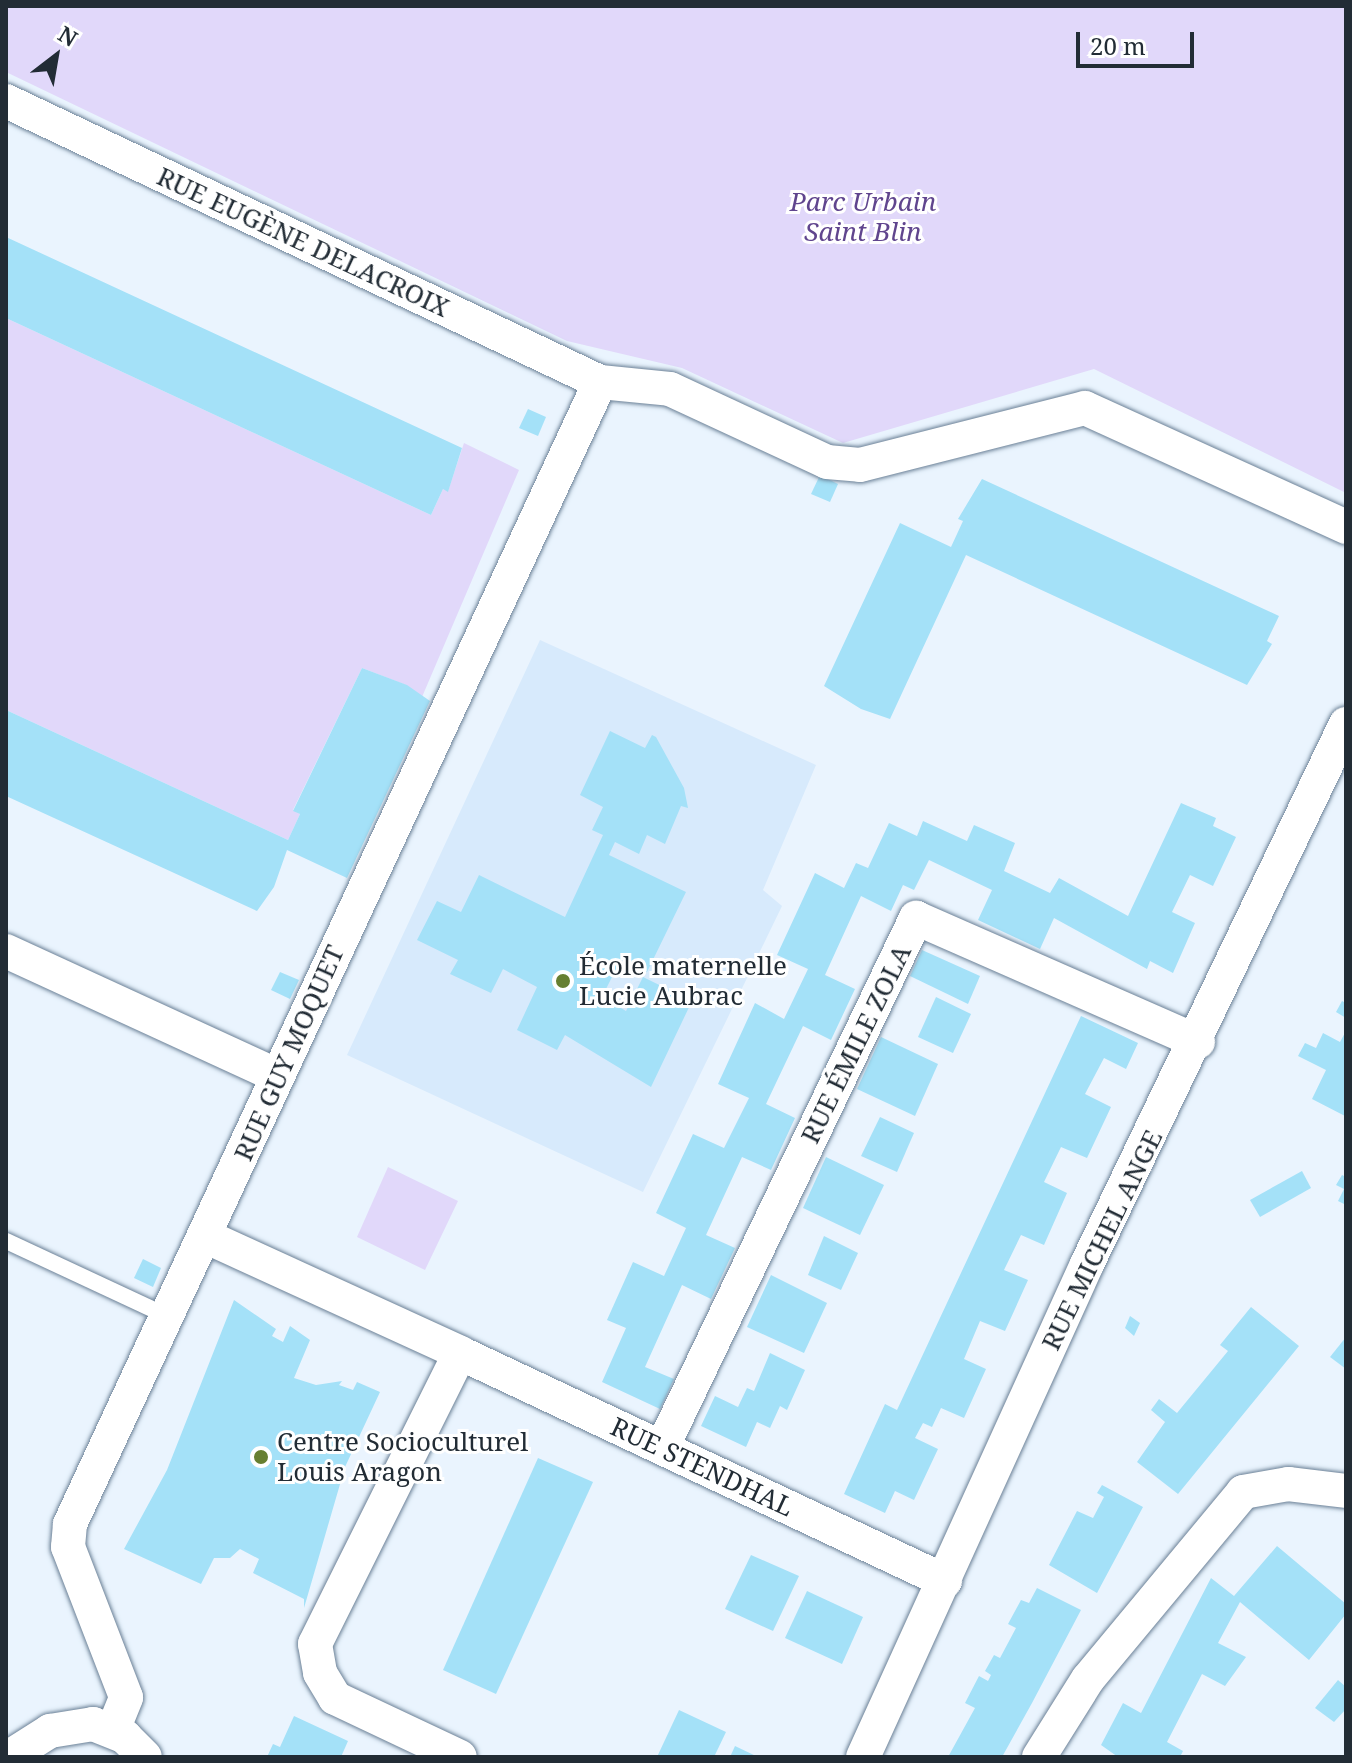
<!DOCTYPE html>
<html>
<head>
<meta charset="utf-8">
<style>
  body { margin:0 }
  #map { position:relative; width:1352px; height:1763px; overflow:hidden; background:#eaf4fe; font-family:"Noto Serif",serif }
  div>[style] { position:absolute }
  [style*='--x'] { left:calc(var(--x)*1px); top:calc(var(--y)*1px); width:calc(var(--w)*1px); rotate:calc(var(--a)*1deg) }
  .built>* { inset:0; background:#d7eafc }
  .green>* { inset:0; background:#e1d8fa }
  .building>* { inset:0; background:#a4e1f8 }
  .roads { filter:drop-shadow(0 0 2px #6a8096) drop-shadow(0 0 2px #6a8096) }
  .service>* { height:16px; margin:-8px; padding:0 8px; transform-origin:8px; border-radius:8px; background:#fff }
  .minor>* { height:34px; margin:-17px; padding:0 17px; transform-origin:17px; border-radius:17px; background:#fff }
  .dots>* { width:22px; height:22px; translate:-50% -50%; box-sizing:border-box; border:4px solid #fff; border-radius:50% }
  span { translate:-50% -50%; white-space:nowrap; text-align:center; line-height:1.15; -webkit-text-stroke:6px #fff; paint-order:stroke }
  .park-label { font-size:26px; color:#60458e; font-style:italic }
  .street-label { font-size:26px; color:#222c35 }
  .poi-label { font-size:26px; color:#222c35 }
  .left { translate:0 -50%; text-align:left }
  .frame { position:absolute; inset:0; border:8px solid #222c35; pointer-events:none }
  .north { position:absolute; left:16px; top:16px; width:80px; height:80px; -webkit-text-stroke:6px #fff; paint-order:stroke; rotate:31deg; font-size:22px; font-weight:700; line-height:32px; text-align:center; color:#222c35 }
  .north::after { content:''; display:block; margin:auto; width:28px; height:36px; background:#222c35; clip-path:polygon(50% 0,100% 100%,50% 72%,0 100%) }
  .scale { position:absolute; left:1076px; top:32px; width:118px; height:36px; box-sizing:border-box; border:4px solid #222c35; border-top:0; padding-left:10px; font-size:24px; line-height:28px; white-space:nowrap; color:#222c35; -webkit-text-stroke:6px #fff; paint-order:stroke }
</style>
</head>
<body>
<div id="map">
  <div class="built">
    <i style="clip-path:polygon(540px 640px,816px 765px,763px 890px,782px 906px,643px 1192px,347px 1055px)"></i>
  </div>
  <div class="green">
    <i style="clip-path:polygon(6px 6px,1346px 6px,1346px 493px,1094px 369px,843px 443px,682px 368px,567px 341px,6px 72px)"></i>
    <i style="clip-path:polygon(6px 318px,431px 515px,443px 489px,448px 491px,464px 443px,519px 470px,422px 697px,406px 685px,362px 668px,293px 810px,300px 814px,288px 840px,6px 710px)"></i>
    <i style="clip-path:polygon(388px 1167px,458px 1201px,425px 1270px,357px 1237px)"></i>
  </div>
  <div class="building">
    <i style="clip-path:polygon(6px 237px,462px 448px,448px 492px,443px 489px,431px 515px,6px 318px)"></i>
    <i style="clip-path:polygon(528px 409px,546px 417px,538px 436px,519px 428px)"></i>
    <i style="clip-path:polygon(820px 475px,838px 484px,830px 502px,811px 494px)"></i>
    <i style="clip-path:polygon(982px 479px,1279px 616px,1267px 641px,1272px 644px,1247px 685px,966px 555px,890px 719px,861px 709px,824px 686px,900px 523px,951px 547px,963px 521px,958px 519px)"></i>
    <i style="clip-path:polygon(362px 668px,407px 685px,430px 701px,347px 878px,287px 850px,274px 887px,257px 911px,6px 796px,6px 710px,288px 840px,300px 814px,293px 811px)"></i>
    <i style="clip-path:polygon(610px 731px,645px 748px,652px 735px,656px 737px,684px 788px,688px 808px,681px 806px,665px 844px,647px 835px,639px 854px,615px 842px,609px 855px,686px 892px,647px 972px,621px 959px,602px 997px,626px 1011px,643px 977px,692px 1001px,651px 1087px,565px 1035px,557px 1050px,517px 1030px,537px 987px,503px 969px,491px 993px,450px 974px,458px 960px,417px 940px,437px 901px,461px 912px,479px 875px,565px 917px,603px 835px,592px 830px,603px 807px,580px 795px)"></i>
    <i style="clip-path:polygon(1181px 803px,1216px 818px,1213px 826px,1236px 837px,1213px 886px,1190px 875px,1172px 912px,1195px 923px,1173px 973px,1150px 961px,1147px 969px,1054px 918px,1040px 949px,978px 920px,992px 890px,929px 860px,914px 890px,903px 885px,891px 911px,861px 896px,825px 975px,855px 989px,831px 1040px,803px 1026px,766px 1104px,795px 1118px,771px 1170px,742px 1157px,706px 1235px,735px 1248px,711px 1299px,682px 1285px,645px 1367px,674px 1379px,660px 1409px,602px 1382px,626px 1328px,607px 1320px,633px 1262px,664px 1276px,686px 1228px,656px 1213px,693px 1134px,724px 1148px,749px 1098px,718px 1084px,755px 1003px,784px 1019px,808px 969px,777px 955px,815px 873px,844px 888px,856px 863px,868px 868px,889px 823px,917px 836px,923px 821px,967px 841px,974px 825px,1015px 843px,1004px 871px,1050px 893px,1059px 878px,1128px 916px)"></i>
    <i style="clip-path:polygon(922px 950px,980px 976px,968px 1004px,910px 976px)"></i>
    <i style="clip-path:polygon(280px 972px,299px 980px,290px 999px,271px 990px)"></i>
    <i style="clip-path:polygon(936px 997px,971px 1014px,953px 1053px,918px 1037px)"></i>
    <i style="clip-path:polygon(1342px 1001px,1346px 1003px,1346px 1018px,1336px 1012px)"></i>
    <i style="clip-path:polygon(1081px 1016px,1138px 1043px,1126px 1069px,1104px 1058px,1085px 1094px,1111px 1107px,1087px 1158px,1061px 1147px,1044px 1182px,1067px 1193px,1044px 1245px,1021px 1235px,1004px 1270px,1028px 1280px,1005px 1331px,980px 1321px,964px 1359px,986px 1369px,964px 1418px,941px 1408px,932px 1427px,923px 1423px,915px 1438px,938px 1449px,914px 1500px,895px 1491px,885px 1513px,844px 1494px,885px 1404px,897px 1410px)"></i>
    <i style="clip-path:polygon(1346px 1031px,1346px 1113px,1345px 1116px,1312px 1099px,1326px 1070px,1298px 1056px,1305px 1043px,1316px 1048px,1323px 1033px,1340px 1042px)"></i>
    <i style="clip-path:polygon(881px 1037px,938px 1064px,915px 1116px,857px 1089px)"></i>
    <i style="clip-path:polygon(880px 1117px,914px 1133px,897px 1172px,861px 1156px)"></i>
    <i style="clip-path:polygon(826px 1157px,884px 1185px,860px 1235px,803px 1208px)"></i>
    <i style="clip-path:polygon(1302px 1171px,1311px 1188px,1260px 1217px,1250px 1200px)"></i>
    <i style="clip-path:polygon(1342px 1175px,1346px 1177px,1346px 1205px,1338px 1201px,1344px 1189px,1336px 1185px)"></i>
    <i style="clip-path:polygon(824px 1236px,858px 1253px,841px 1290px,808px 1275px)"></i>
    <i style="clip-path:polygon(143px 1259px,161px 1268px,153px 1287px,134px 1278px)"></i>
    <i style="clip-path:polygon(771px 1275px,827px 1303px,804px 1353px,747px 1327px)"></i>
    <i style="clip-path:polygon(234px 1300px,276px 1329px,272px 1336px,283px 1342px,290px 1326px,310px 1340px,294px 1378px,316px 1385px,342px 1381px,339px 1385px,353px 1390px,357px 1382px,380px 1392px,345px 1467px,304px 1608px,304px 1599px,253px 1573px,259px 1559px,240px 1549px,230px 1558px,214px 1558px,201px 1584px,124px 1549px,167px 1470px)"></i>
    <i style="clip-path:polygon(1251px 1307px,1299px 1346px,1178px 1494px,1137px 1462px,1165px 1422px,1151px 1410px,1159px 1399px,1177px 1413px,1228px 1351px,1220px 1345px)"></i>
    <i style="clip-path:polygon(1130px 1316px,1140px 1323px,1134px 1336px,1125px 1328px)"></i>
    <i style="clip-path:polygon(1346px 1337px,1346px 1369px,1330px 1357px)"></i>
    <i style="clip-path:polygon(770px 1353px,805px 1370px,787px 1410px,780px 1406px,770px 1428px,757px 1422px,746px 1447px,701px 1426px,715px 1396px,738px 1407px,747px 1388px,754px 1391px)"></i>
    <i style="clip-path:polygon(538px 1458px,593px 1482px,496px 1694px,443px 1670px)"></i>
    <i style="clip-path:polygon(1102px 1485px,1143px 1507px,1097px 1593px,1049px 1565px,1077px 1511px,1093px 1518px,1104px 1497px,1097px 1493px)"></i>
    <i style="clip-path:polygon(1277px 1546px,1346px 1604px,1346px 1614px,1309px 1660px,1240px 1602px,1218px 1643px,1246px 1657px,1225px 1686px,1202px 1674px,1167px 1742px,1183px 1751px,1180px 1757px,1118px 1757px,1101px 1745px,1123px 1703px,1141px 1713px,1211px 1578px,1234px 1596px)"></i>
    <i style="clip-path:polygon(751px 1555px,799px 1576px,773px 1631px,725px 1609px)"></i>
    <i style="clip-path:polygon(1037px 1588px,1081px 1610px,1032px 1703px,1002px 1757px,948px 1757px,975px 1708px,965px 1703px,979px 1676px,988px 1681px,991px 1675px,985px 1671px,994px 1655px,1000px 1658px,1016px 1628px,1008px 1624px,1021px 1600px,1029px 1603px)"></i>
    <i style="clip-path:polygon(807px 1591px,863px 1617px,842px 1664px,785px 1638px)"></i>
    <i style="clip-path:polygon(1338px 1680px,1346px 1687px,1346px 1709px,1334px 1722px,1315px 1708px)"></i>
    <i style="clip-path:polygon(679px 1710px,726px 1732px,714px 1757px,657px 1757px)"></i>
    <i style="clip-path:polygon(294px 1716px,348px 1741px,341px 1757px,267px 1757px,273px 1744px,280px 1747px)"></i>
    <i style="clip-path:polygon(735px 1746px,758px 1757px,730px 1757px)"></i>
  </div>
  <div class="roads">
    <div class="service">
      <i style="--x:6;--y:1241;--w:178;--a:25"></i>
    </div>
    <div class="minor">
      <i style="--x:6;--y:101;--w:657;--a:25.32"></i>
      <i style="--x:600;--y:382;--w:70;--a:5.7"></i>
      <i style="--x:670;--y:389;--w:173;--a:24.9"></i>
      <i style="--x:827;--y:462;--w:33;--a:5"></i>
      <i style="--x:860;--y:465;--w:232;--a:-14.2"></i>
      <i style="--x:1085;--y:408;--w:287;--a:24.5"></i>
      <i style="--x:6;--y:951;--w:299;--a:24.7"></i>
      <i style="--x:205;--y:1236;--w:281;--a:24.6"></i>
      <i style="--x:460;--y:1353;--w:325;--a:116.5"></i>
      <i style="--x:315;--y:1644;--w:29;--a:80"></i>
      <i style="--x:320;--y:1673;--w:29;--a:59"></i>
      <i style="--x:335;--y:1698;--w:138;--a:25.3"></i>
      <i style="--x:460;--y:1353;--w:536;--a:25.18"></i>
      <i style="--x:662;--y:1448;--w:588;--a:-64.39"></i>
      <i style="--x:916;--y:918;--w:308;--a:23.7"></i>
      <i style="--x:113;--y:1730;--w:35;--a:-68"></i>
      <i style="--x:126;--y:1697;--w:161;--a:-111.1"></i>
      <i style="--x:68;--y:1547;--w:23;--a:-85"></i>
      <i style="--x:70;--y:1524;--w:1259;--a:-65.1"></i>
      <i style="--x:9;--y:1757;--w:49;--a:-32.4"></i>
      <i style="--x:50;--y:1731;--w:44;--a:-9.2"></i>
      <i style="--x:93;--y:1724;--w:35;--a:22"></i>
      <i style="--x:125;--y:1737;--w:28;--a:45"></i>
      <i style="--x:863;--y:1757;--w:542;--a:-65.56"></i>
      <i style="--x:1087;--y:1264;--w:599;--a:-64.38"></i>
      <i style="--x:1039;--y:1757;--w:92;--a:-57.9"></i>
      <i style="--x:1088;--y:1679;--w:243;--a:-50.3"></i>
      <i style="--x:1243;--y:1492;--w:46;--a:-10.1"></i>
      <i style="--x:1288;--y:1484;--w:58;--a:6.9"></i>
    </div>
  </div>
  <div class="dots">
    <i style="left:563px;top:981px;background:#667f31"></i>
    <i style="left:261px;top:1457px;background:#667f31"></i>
  </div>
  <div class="park-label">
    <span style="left:863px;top:217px">Parc Urbain<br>Saint Blin</span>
  </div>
  <div class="street-label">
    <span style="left:303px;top:242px;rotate:25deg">RUE EUGÈNE DELACROIX</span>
    <span style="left:856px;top:1044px;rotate:-64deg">RUE ÉMILE ZOLA</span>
    <span style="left:289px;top:1053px;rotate:-66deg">RUE GUY MOQUET</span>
    <span style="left:1102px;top:1240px;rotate:-64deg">RUE MICHEL ANGE</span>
    <span style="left:702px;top:1467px;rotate:25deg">RUE STENDHAL</span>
  </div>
  <div class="poi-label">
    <span class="left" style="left:579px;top:981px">École maternelle<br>Lucie Aubrac</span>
    <span class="left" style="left:277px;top:1457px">Centre Socioculturel<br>Louis Aragon</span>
  </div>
  <div class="frame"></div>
  <div class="north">N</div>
  <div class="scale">20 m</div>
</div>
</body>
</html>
